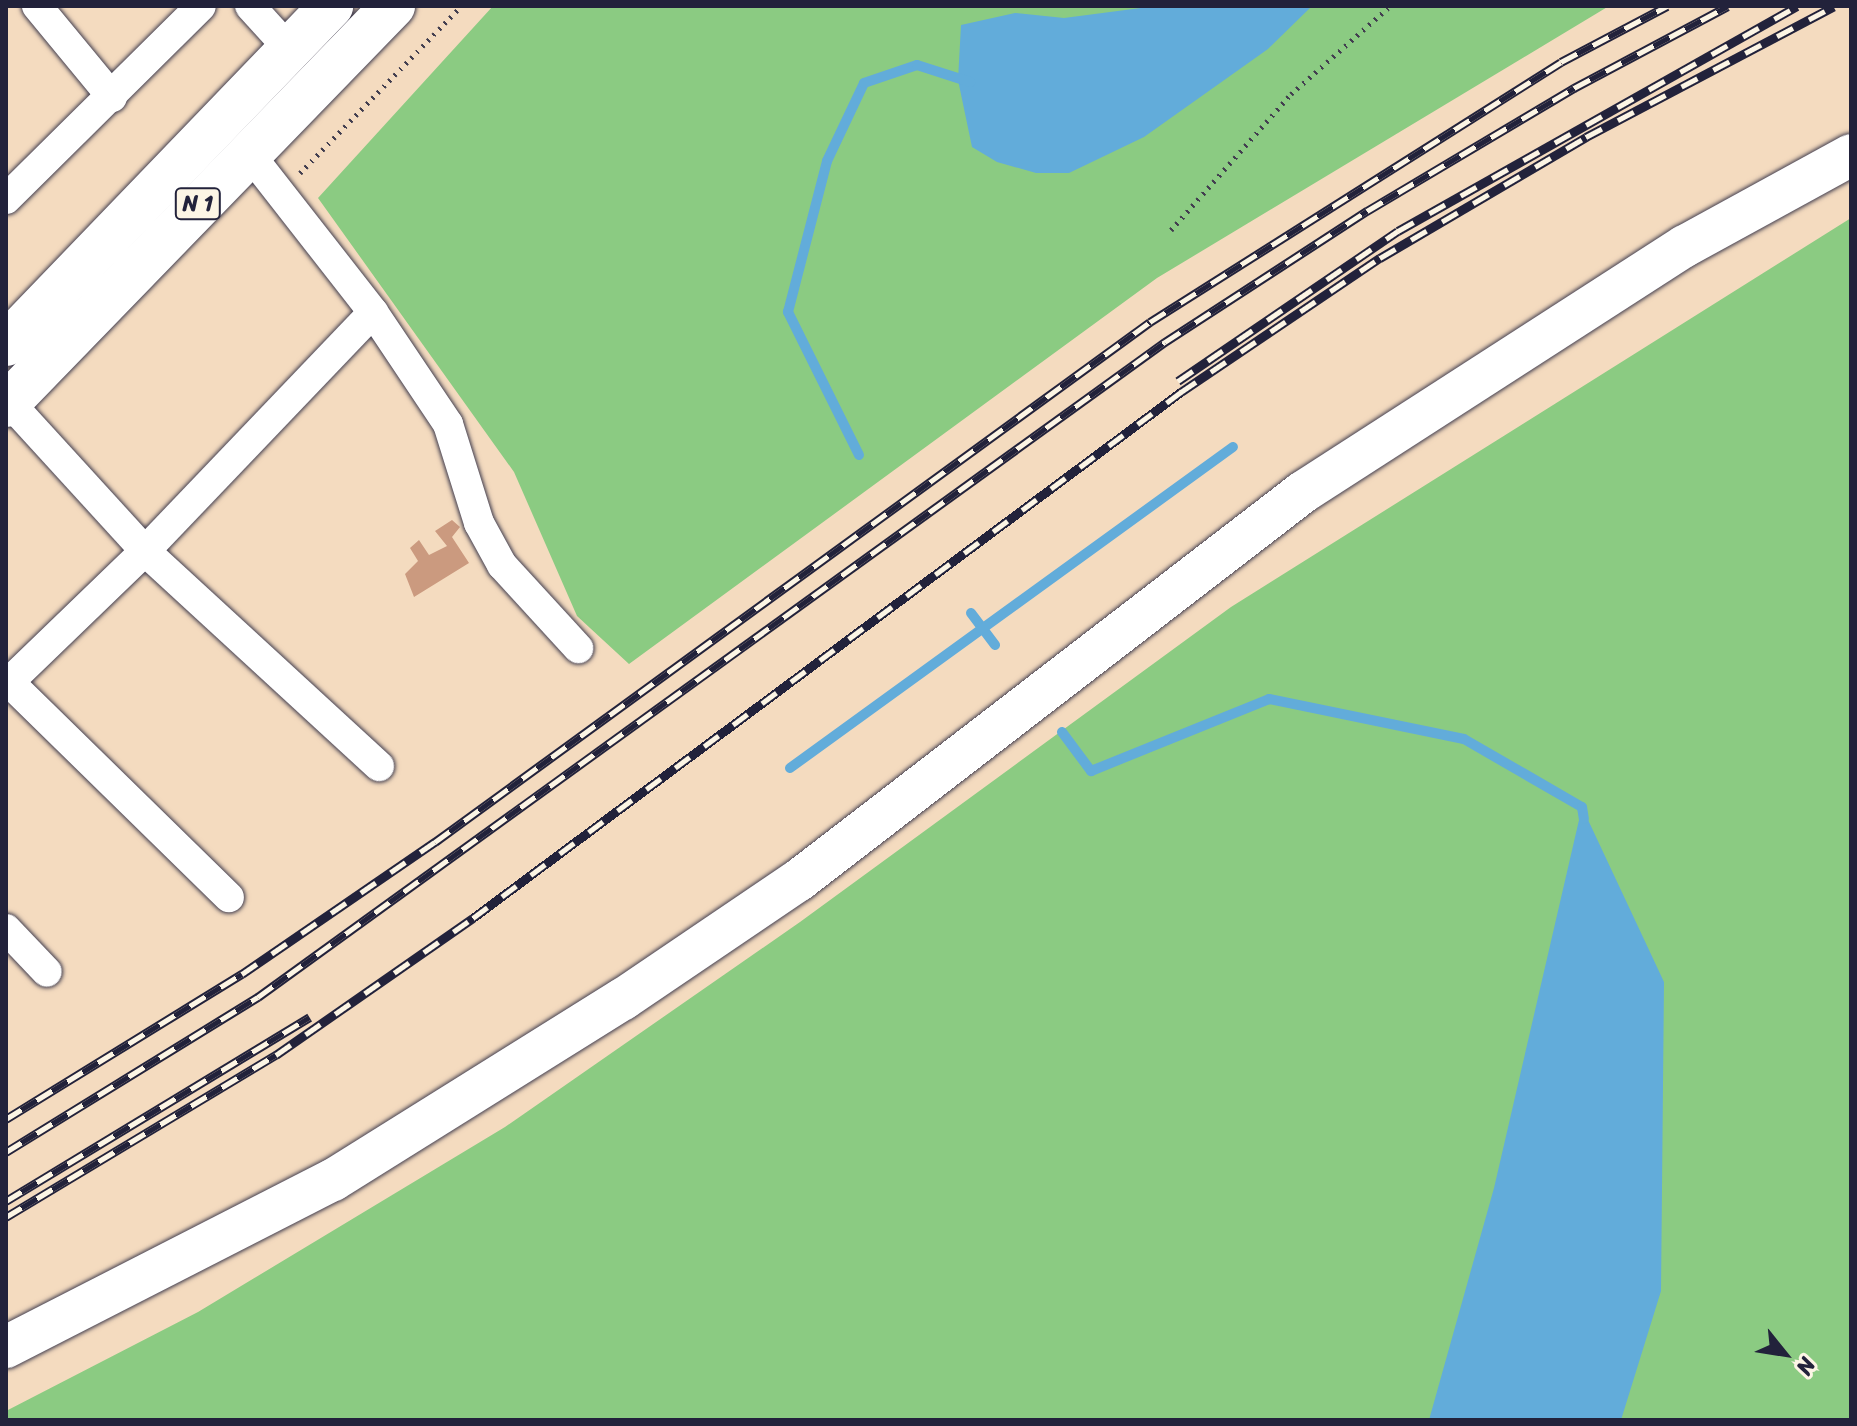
<!DOCTYPE html>
<html>
<head>
<meta charset="utf-8">
<style>
  body { margin:0 }
  #map { position:relative; width:1857px; height:1426px; overflow:hidden; background:#f4dbbf; font-family:Sriracha,sans-serif }
  div>[style] { position:absolute }
  [style*='--x'] { left:calc(var(--x)*1px); top:calc(var(--y)*1px); width:calc(var(--w)*1px); rotate:calc(var(--a)*1deg) }
  .green>* { inset:0; background:#8bcb82 }
  .water>* { inset:0; background:#62acda }
  .stream>* { height:10px; margin:-5px; padding:0 5px; transform-origin:5px; border-radius:5px; background:#62acda }
  .building>* { inset:0; background:#cb9a7f }
  .path>* { height:5px; margin-top:-2.5px; transform-origin:0; background:repeating-linear-gradient(90deg,#423e4f 0 2px,transparent 0 8px) }
  .roads { filter:drop-shadow(0 0 2px #423e4f) drop-shadow(0 0 2px #423e4f) }
  .street>* { height:30px; margin:-15px; padding:0 15px; transform-origin:15px; border-radius:15px; background:#fff }
  .secondary>* { height:42px; margin:-21px; padding:0 21px; transform-origin:21px; border-radius:21px; background:#fff }
  .highway>* { height:44px; margin:-22px; padding:0 22px; transform-origin:22px; border-radius:22px; background:#fff }
  .rail>* { height:9px; margin-top:-4.5px; transform-origin:0; background:repeating-linear-gradient(90deg,#fcf5e5 0 18px,#22223b 0 36px); box-sizing:border-box; border-block:2px solid #22223b }
  span { translate:-50% -50%; white-space:nowrap; text-align:center; line-height:1.15; -webkit-text-stroke:6px #fcf5e5; paint-order:stroke }
  .shield-label span { padding:2px 6px; background:#fcf5e5; border:2px solid; border-radius:6px; -webkit-text-stroke-width:0 }
  .shield-label { font-size:22px; color:#22223b; font-weight:700 }
  .frame { position:absolute; inset:0; border:8px solid #22223b; pointer-events:none }
  .north { position:absolute; left:1745px; top:1314px; width:80px; height:80px; -webkit-text-stroke:6px #fcf5e5; paint-order:stroke; rotate:120deg; font-size:22px; font-weight:700; line-height:32px; text-align:center; color:#22223b }
  .north::after { content:''; display:block; margin:auto; width:28px; height:36px; background:#22223b; clip-path:polygon(50% 0,100% 100%,50% 72%,0 100%) }
</style>
</head>
<body>
<div id="map">
  <div class="green">
    <i style="clip-path:polygon(493px 6px,1609px 6px,1157px 278px,629px 664px,577px 616px,514px 472px,318px 198px)"></i>
    <i style="clip-path:polygon(1851px 218px,1851px 1420px,6px 1420px,6px 1411px,198px 1312px,505px 1127px,800px 922px,1231px 607px)"></i>
  </div>
  <div class="water">
    <i style="clip-path:polygon(1156px 6px,1312px 6px,1268px 49px,1144px 137px,1069px 173px,1036px 173px,997px 162px,972px 147px,958px 80px,961px 25px,1015px 13px,1064px 18px)"></i>
    <i style="clip-path:polygon(1582px 807px,1664px 982px,1661px 1291px,1621px 1420px,1429px 1420px,1494px 1188px)"></i>
  </div>
  <div class="stream">
    <i style="--x:859;--y:455;--w:160;--a:-116.4"></i>
    <i style="--x:788;--y:312;--w:156;--a:-75.5"></i>
    <i style="--x:827;--y:161;--w:86;--a:-64.6"></i>
    <i style="--x:864;--y:83;--w:56;--a:-18.8"></i>
    <i style="--x:917;--y:65;--w:56;--a:17.8"></i>
    <i style="--x:971;--y:613;--w:40;--a:53"></i>
    <i style="--x:1062;--y:732;--w:49;--a:53.4"></i>
    <i style="--x:1091;--y:771;--w:192;--a:-22"></i>
    <i style="--x:1269;--y:699;--w:199;--a:11.6"></i>
    <i style="--x:1464;--y:739;--w:136;--a:30"></i>
    <i style="--x:1582;--y:807;--w:12;--a:81"></i>
    <i style="--x:790;--y:768;--w:547;--a:-35.93"></i>
  </div>
  <div class="building">
    <i style="clip-path:polygon(452px 520px,460px 527px,452px 537px,469px 563px,414px 597px,405px 574px,418px 561px,410px 548px,419px 540px,429px 555px,447px 546px,435px 531px)"></i>
  </div>
  <div class="path">
    <i style="--x:300;--y:173;--w:232;--a:-46"></i>
    <i style="--x:1171;--y:230;--w:181;--a:-48.6"></i>
    <i style="--x:1291;--y:94;--w:132;--a:-41.6"></i>
  </div>
  <div class="roads">
    <div class="street">
      <i style="--x:37;--y:6;--w:118;--a:50.5"></i>
      <i style="--x:250;--y:6;--w:59;--a:47.7"></i>
      <i style="--x:248;--y:152;--w:203;--a:52"></i>
      <i style="--x:373;--y:312;--w:135;--a:56.2"></i>
      <i style="--x:448;--y:424;--w:104;--a:72.6"></i>
      <i style="--x:479;--y:523;--w:48;--a:61.3"></i>
      <i style="--x:502;--y:565;--w:113;--a:47.5"></i>
      <i style="--x:6;--y:199;--w:274;--a:-44.7"></i>
      <i style="--x:9;--y:402;--w:202;--a:47.6"></i>
      <i style="--x:145;--y:551;--w:318;--a:42.6"></i>
      <i style="--x:6;--y:679;--w:312;--a:44.4"></i>
      <i style="--x:6;--y:685;--w:193;--a:-44"></i>
      <i style="--x:145;--y:551;--w:330;--a:-46.3"></i>
      <i style="--x:6;--y:929;--w:59;--a:46.4"></i>
    </div>
    <div class="secondary">
      <i style="--x:6;--y:1347;--w:367;--a:-27.1"></i>
      <i style="--x:333;--y:1180;--w:342;--a:-32"></i>
      <i style="--x:623;--y:999;--w:212;--a:-34.1"></i>
      <i style="--x:799;--y:880;--w:636;--a:-37.59"></i>
      <i style="--x:1303;--y:492;--w:454;--a:-32.8"></i>
      <i style="--x:1685;--y:246;--w:189;--a:-28.7"></i>
    </div>
    <div class="highway">
      <i style="--x:6;--y:344;--w:469;--a:-46.1"></i>
      <i style="--x:6;--y:405;--w:556;--a:-45.87"></i>
    </div>
  </div>
  <div class="rail">
    <i style="--x:1178;--y:381;--w:266;--a:-34.3"></i>
    <i style="--x:1398;--y:231;--w:458;--a:-29.4"></i>
    <i style="--x:6;--y:1119;--w:277;--a:-31.6"></i>
    <i style="--x:242;--y:974;--w:234;--a:-34.4"></i>
    <i style="--x:435;--y:842;--w:884;--a:-36.03"></i>
    <i style="--x:1150;--y:322;--w:486;--a:-32.3"></i>
    <i style="--x:1561;--y:62;--w:120;--a:-27.8"></i>
    <i style="--x:6;--y:1152;--w:296;--a:-31.6"></i>
    <i style="--x:258;--y:997;--w:1119;--a:-35.84"></i>
    <i style="--x:1165;--y:342;--w:241;--a:-33"></i>
    <i style="--x:1367;--y:211;--w:241;--a:-30.7"></i>
    <i style="--x:1574;--y:88;--w:174;--a:-28"></i>
    <i style="--x:6;--y:1201;--w:355;--a:-31.2"></i>
    <i style="--x:6;--y:1217;--w:315;--a:-31"></i>
    <i style="--x:276;--y:1055;--w:240;--a:-34.8"></i>
    <i style="--x:473;--y:918;--w:882;--a:-36.61"></i>
    <i style="--x:1181;--y:392;--w:240;--a:-34"></i>
    <i style="--x:1380;--y:258;--w:239;--a:-30.4"></i>
    <i style="--x:1586;--y:137;--w:280;--a:-27.8"></i>
  </div>
  <div class="shield-label">
    <span style="left:198px;top:204px">N 1</span>
  </div>
  <div class="frame"></div>
  <div class="north">N</div>
</div>
</body>
</html>
